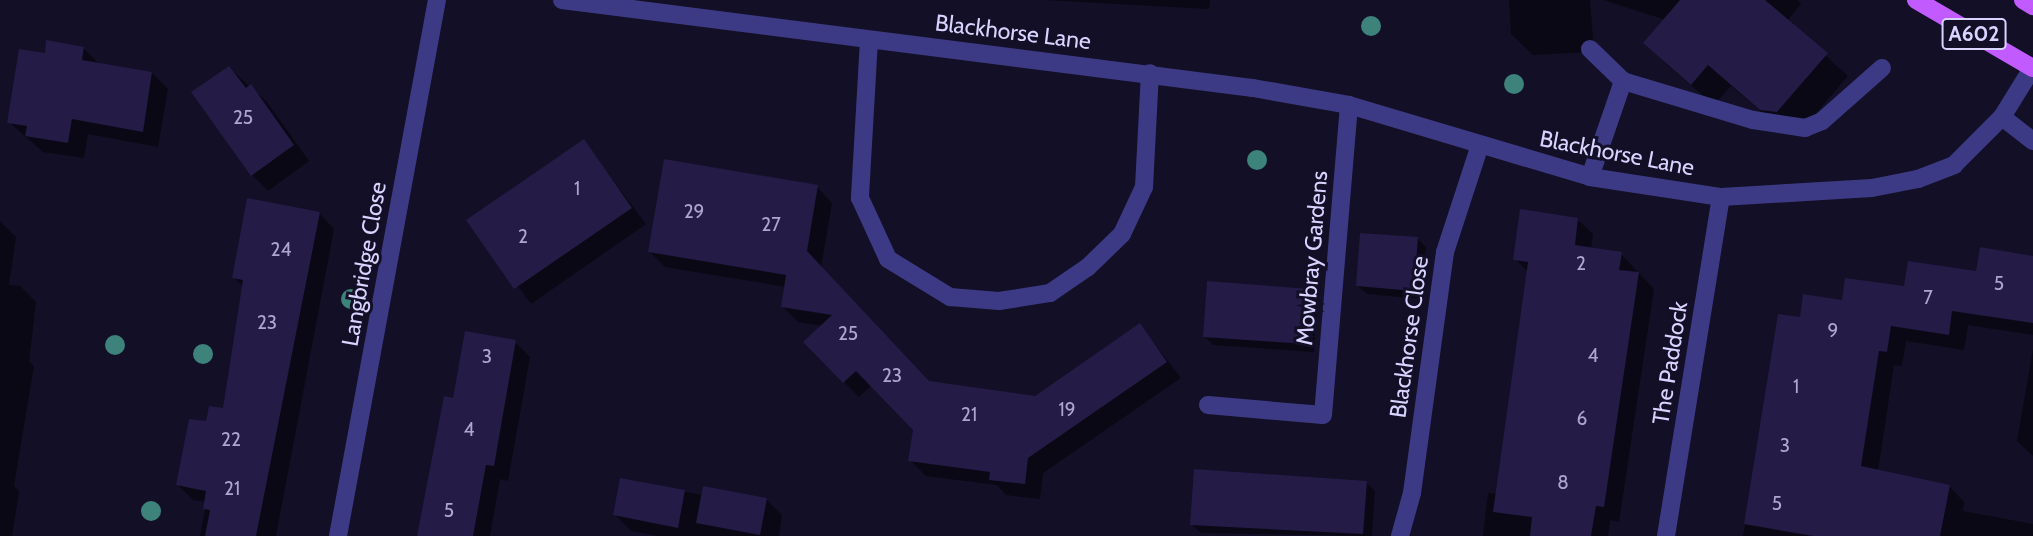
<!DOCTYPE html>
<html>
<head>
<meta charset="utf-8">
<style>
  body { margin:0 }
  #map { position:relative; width:2033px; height:536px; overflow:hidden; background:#130f26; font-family:Cabin,sans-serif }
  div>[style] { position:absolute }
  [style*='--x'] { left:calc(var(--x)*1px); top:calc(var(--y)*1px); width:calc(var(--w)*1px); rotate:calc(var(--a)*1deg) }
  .shadow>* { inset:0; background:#0007 }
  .building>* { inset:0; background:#241b47 }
  .minor>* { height:18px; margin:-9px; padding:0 9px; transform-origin:9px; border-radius:9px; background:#3d3a85 }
  .major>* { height:18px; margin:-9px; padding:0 9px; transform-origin:9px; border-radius:9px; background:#c25bff }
  .trees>* { width:20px; height:20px; margin:-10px; border-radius:50%; background:#3d827b }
  span { translate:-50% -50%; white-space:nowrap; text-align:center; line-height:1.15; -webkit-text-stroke:6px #130f26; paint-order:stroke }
  .number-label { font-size:19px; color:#aca6d1 }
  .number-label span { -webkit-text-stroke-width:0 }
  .shield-label span { padding:2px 5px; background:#130f26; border:2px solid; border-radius:5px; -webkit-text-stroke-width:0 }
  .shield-label { font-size:21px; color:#d9d4ff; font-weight:700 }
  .street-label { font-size:23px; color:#d9d4ff }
</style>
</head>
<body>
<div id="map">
  <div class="shadow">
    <i style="clip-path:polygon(1045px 0,1210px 0,1209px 9px)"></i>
    <i style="clip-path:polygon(1509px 0,1590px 0,1594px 52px,1533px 55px,1511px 34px)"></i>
    <i style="clip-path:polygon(1603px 0,1798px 0,1801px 4px,1787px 21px,1848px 76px,1799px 133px,1784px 131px,1731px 86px,1714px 105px,1667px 65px,1646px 43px,1666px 20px)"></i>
    <i style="clip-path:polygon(83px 48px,99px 64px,152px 73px,168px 89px,158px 147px,88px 134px,84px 158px,43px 152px,9px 122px,46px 55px)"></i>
    <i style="clip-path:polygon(229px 68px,267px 102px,309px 161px,268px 191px,252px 175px)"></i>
    <i style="clip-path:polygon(583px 141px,646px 224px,531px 304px,469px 220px)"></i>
    <i style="clip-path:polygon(817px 187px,832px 203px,821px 268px,930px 383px,1035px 398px,1140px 325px,1181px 378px,1043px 473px,1040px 499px,1006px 495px,997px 485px,926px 476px,910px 460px,914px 430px,872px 385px,859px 397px,844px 382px,823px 326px,798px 322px,783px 307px,786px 287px,665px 267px,650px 252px)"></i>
    <i style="clip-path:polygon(319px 213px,334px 229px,276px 536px,200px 536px,206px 502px,193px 500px,178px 485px,207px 424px,225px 410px,244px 287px,234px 278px)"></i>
    <i style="clip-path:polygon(1577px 219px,1593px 234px,1591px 249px,1621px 254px,1654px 289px,1619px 522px,1610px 520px,1608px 536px,1483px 536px,1488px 493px,1497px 494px,1528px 272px,1515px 259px)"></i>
    <i style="clip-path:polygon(0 221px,16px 237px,9px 285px,20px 286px,36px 302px,29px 362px,34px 366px,14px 486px,19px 492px,12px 536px,0 536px)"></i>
    <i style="clip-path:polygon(1417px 238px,1426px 247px,1422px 299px,1367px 294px,1358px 286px)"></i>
    <i style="clip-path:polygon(2033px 263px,2033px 335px,1968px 325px,1964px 350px,1906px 341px,1902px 366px,1894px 365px,1878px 471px,1949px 486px,1964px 502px,1963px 511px,2033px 524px,2033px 536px,1743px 536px,1779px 316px,1801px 319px,1843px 302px)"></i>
    <i style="clip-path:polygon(1309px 290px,1318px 299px,1314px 352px,1213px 345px,1204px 336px)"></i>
    <i style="clip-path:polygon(515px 342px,530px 357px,508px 481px,500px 479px,490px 536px,420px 536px,455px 400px)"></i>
    <i style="clip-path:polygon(2033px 349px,2033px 456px,2017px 441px)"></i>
    <i style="clip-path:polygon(621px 480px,703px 495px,766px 499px,782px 515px,779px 536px,658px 536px,631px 531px,615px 515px)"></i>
    <i style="clip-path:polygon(1366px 483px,1375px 491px,1372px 536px,1201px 533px,1192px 525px)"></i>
  </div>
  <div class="building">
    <i style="clip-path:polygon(1680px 0,1765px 0,1828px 53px,1777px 112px,1760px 110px,1708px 65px,1691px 85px,1643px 43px)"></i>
    <i style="clip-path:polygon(46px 40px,84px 47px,82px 60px,152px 72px,143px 132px,72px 119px,68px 143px,25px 136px,27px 126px,7px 123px,19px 49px,45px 53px)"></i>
    <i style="clip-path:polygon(229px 66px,246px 88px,251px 84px,294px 145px,251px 176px,191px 92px)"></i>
    <i style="clip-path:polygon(584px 139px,632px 208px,514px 289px,466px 220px)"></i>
    <i style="clip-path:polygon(664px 159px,818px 185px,807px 251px,929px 381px,1035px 396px,1140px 323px,1167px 362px,1028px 458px,1025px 484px,989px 480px,990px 472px,908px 461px,913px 430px,856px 371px,843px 383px,803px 342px,832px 315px,781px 307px,786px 275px,648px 252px)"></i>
    <i style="clip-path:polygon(247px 198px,320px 212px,256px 536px,205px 536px,210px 510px,203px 509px,206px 491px,176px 485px,189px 419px,206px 421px,209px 406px,223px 408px,243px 280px,232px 278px)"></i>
    <i style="clip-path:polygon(1520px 209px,1578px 218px,1575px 245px,1622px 252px,1619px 270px,1639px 272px,1604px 507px,1596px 506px,1591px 536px,1530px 536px,1532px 517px,1493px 512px,1528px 262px,1513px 260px)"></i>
    <i style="clip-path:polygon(1360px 233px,1418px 237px,1414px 291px,1356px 286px)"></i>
    <i style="clip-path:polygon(1980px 247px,2033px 256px,2033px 323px,1952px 311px,1949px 335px,1891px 326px,1887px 352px,1879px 351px,1861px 466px,1950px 485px,1940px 536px,1813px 536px,1744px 524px,1778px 314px,1800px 317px,1803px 294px,1842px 300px,1845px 278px,1904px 286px,1908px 261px,1976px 271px)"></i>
    <i style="clip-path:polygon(1207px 281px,1310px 289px,1306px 344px,1203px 337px)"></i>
    <i style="clip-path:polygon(465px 331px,516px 340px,494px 466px,486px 465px,473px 536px,417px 536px,444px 396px,453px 398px)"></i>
    <i style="clip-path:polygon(1194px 469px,1367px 481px,1363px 534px,1190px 525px)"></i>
    <i style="clip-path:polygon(620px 478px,685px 490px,678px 528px,613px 515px)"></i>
    <i style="clip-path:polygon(703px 486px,767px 498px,760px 535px,696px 523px)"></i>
  </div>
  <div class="minor">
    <i style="--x:562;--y:0;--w:697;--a:7.26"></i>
    <i style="--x:1253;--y:88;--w:97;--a:10"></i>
    <i style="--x:1349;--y:105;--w:252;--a:16.6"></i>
    <i style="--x:1590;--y:177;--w:133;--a:8.7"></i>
    <i style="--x:1721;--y:197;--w:151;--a:-3.4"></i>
    <i style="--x:1872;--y:188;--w:47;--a:-11.1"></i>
    <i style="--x:1918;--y:179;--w:39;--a:-21"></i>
    <i style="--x:1954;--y:165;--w:68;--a:-45"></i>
    <i style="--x:2002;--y:117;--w:59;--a:-58.2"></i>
    <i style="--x:869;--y:40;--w:158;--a:93.3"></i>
    <i style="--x:860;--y:198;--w:67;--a:65.3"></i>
    <i style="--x:888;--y:259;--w:73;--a:31.5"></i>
    <i style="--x:950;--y:297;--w:49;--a:4.7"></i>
    <i style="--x:999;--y:301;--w:52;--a:-8.9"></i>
    <i style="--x:1050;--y:293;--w:46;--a:-34.4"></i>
    <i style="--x:1088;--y:267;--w:47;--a:-44.1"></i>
    <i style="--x:1122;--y:234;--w:52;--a:-64.9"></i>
    <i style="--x:1144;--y:187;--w:114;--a:-87"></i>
    <i style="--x:1590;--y:49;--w:46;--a:44.1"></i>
    <i style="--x:2002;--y:117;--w:39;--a:38"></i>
    <i style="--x:1590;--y:177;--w:102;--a:-71"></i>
    <i style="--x:1623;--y:81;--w:136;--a:16.7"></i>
    <i style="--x:1753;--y:120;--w:53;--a:8.7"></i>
    <i style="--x:1805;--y:128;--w:18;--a:-22"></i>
    <i style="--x:1822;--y:121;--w:80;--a:-41.5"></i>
    <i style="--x:1208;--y:405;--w:115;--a:5"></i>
    <i style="--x:1323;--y:415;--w:311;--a:-85.2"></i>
    <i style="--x:338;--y:536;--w:545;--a:-79.54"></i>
    <i style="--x:1400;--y:536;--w:45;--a:-74.4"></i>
    <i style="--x:1412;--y:493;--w:243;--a:-82.2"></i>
    <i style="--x:1445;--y:252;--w:109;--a:-71.9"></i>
    <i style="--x:1666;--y:536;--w:343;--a:-80.8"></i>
  </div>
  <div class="major">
    <i style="--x:1916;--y:0;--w:135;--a:30.2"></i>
    <i style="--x:2023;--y:0;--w:12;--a:31"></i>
  </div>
  <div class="trees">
    <i style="left:1371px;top:26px"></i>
    <i style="left:1514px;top:84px"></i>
    <i style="left:1257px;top:160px"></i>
    <i style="left:351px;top:299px"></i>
    <i style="left:115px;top:345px"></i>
    <i style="left:203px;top:354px"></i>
    <i style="left:151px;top:511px"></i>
  </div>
  <div class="number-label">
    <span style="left:243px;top:118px">25</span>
    <span style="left:577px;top:189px">1</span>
    <span style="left:694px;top:212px">29</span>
    <span style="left:771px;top:225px">27</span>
    <span style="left:523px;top:237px">2</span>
    <span style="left:281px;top:250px">24</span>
    <span style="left:1581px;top:264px">2</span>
    <span style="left:1999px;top:284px">5</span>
    <span style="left:1928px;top:298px">7</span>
    <span style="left:267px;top:323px">23</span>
    <span style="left:1833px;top:331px">9</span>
    <span style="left:848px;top:334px">25</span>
    <span style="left:1593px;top:356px">4</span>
    <span style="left:487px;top:357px">3</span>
    <span style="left:892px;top:376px">23</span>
    <span style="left:1796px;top:387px">1</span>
    <span style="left:1067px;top:410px">19</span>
    <span style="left:969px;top:415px">21</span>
    <span style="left:1582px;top:419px">6</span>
    <span style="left:469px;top:430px">4</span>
    <span style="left:231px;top:440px">22</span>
    <span style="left:1785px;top:446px">3</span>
    <span style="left:1563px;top:483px">8</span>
    <span style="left:232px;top:489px">21</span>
    <span style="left:1777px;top:504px">5</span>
    <span style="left:449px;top:511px">5</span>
  </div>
  <div class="shield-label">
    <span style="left:1974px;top:34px">A602</span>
  </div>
  <div class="street-label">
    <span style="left:1013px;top:32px;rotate:7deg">Blackhorse Lane</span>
    <span style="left:1617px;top:153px;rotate:11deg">Blackhorse Lane</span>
    <span style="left:1312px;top:258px;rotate:-85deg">Mowbray Gardens</span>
    <span style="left:364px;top:264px;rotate:-80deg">Langbridge Close</span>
    <span style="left:1409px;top:337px;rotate:-82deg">Blackhorse Close</span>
    <span style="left:1670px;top:363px;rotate:-81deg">The Paddock</span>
  </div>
</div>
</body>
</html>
